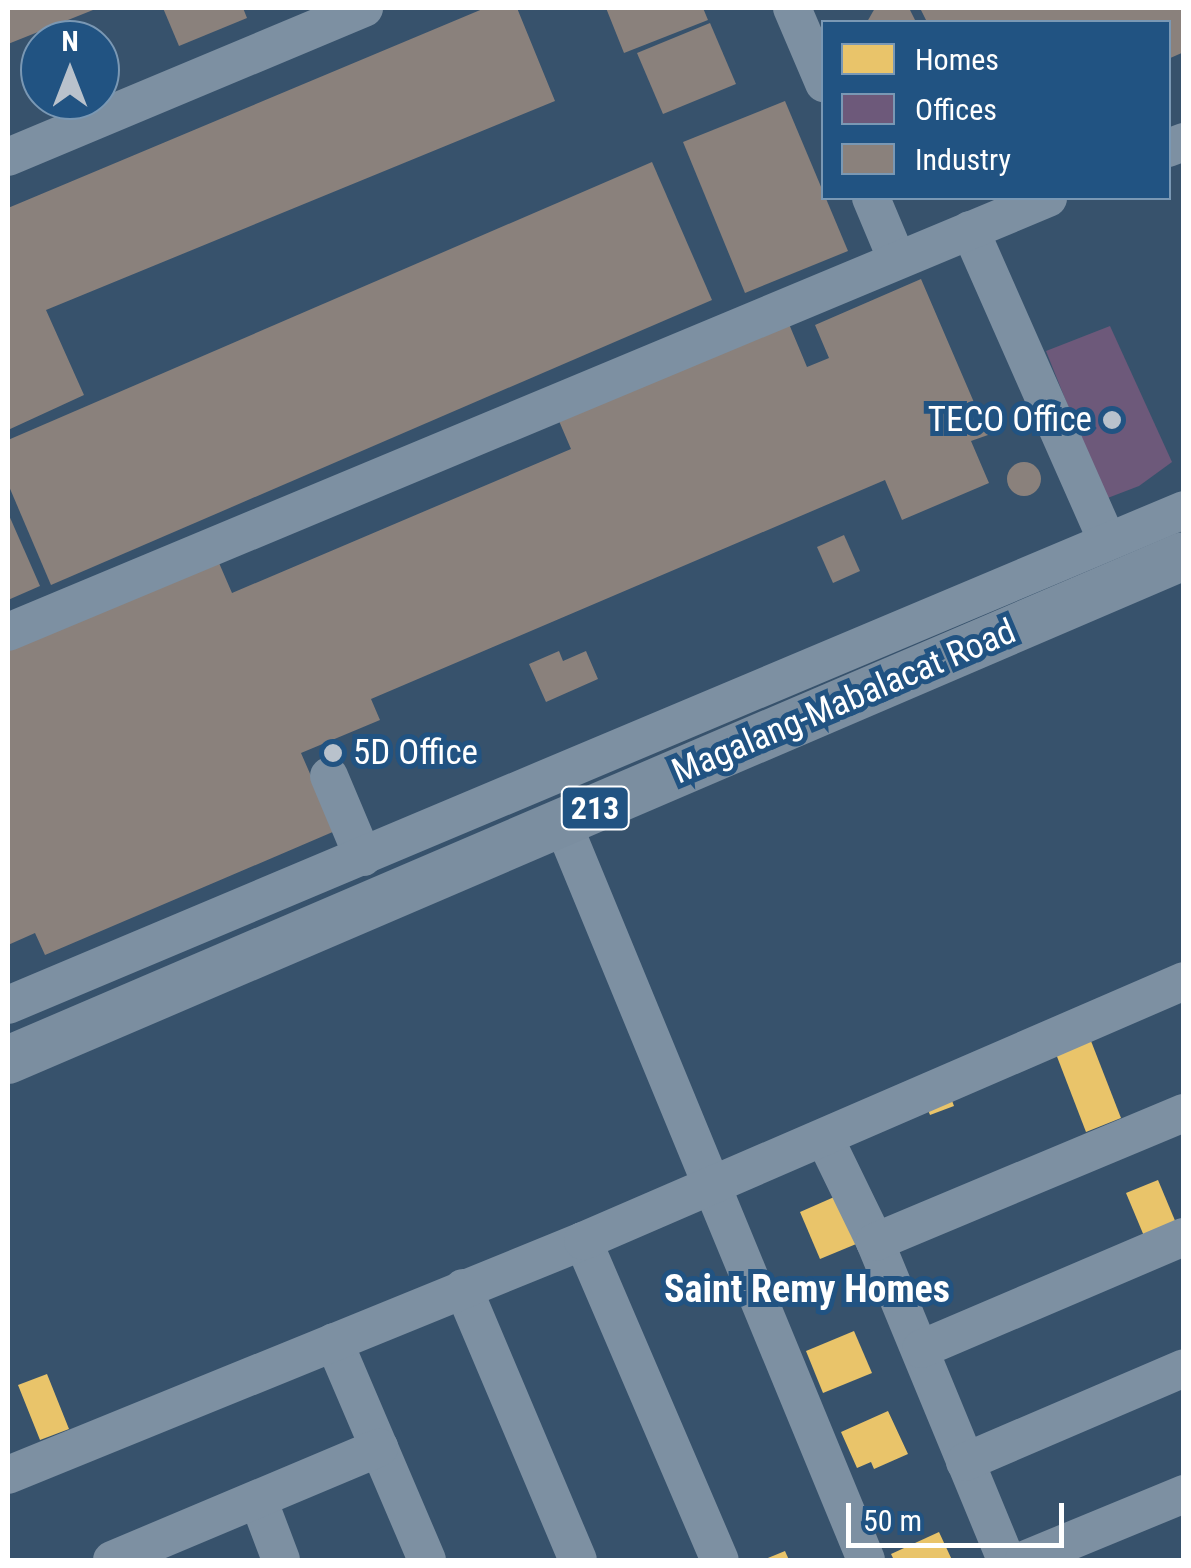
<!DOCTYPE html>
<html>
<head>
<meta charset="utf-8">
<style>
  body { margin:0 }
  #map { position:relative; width:1191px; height:1568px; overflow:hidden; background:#37526c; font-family:"Roboto Condensed",sans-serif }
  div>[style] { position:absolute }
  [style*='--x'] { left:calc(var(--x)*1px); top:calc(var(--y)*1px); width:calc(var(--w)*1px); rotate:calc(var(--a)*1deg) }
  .homes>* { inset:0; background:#e9c46a }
  .offices>* { inset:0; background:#6d597a }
  .industry>* { inset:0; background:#8a817c }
  .round { border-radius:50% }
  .minor>* { height:38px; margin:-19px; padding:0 19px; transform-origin:19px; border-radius:19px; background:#7d90a2 }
  .major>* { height:48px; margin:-24px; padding:0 24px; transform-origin:24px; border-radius:24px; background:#7b8ea0 }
  .dots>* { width:28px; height:28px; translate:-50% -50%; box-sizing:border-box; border:5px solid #215382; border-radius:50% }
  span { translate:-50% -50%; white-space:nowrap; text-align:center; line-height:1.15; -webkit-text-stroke:10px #215382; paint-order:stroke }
  .shield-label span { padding:2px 8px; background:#215382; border:2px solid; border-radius:8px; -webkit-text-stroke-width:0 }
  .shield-label { font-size:32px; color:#fff; font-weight:700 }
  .poi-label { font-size:35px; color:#fff }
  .right { translate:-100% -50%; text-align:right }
  .left { translate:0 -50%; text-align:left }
  .street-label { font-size:35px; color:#fff }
  .neighbourhood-label { font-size:38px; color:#fff; font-weight:700 }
  .frame { position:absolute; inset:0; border:10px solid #fff; pointer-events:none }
  .legend { position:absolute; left:821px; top:20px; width:350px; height:180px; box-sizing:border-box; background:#215382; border:2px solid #7a98b4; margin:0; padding:12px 18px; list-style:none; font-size:30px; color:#fff }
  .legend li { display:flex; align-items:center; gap:20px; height:50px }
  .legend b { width:50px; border:2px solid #7a98b4 }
  .north { position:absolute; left:20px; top:20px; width:100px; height:100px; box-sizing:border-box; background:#215382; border:2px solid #7a98b4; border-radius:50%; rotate:0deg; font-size:28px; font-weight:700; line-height:40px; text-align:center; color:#fff }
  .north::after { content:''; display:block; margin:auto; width:35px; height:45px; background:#b9c2cc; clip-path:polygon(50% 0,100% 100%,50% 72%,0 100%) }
  .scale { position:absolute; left:846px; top:1503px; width:218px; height:45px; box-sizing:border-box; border:5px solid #fff; border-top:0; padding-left:12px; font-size:30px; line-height:35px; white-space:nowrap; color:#fff; -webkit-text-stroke:8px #215382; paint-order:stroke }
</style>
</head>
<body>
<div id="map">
  <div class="homes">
    <i style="clip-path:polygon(1091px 1041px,1121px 1118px,1086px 1132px,1056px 1054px)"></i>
    <i style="clip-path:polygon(948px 1090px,954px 1106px,930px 1115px,924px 1100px)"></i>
    <i style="clip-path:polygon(1158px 1180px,1176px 1223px,1144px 1236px,1126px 1193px)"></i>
    <i style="clip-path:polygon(841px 1194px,861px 1242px,820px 1259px,800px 1212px)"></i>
    <i style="clip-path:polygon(854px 1331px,872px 1373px,823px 1393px,806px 1351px)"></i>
    <i style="clip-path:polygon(47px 1374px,69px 1429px,40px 1440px,18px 1385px)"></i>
    <i style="clip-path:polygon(888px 1411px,908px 1454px,874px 1469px,871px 1462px,857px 1468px,841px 1432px)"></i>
    <i style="clip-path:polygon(939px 1532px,952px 1560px,894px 1560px,891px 1554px)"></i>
    <i style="clip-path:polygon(785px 1551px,789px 1560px,763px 1560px)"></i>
  </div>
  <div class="offices">
    <i style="clip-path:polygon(1110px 326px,1172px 462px,1139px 486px,1105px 499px,1046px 351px)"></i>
  </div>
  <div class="industry">
    <i style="clip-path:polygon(8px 8px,98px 8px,8px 44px)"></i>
    <i style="clip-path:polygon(163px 8px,243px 8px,247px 18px,179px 46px)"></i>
    <i style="clip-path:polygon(485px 8px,517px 8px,555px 101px,46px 310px,84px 395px,8px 430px,8px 208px)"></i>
    <i style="clip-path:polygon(606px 8px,703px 8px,708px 20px,624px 53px)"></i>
    <i style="clip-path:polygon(875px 8px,909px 8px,916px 22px,867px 22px)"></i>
    <i style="clip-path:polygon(920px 8px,1184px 8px,1184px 52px,1168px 59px,1168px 22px,927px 22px)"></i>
    <i style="clip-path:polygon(710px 23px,736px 84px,663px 114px,637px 53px)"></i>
    <i style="clip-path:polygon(785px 101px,848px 251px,745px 293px,683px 142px)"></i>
    <i style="clip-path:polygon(652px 162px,712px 300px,51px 585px,8px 484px,8px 440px)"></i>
    <i style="clip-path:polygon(921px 279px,988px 435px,971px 441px,989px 483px,902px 520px,885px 480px,371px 699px,380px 720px,301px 753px,335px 831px,45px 955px,35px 933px,8px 945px,8px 645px,216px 556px,232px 593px,571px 449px,559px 421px,789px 324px,807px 367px,829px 358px,815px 325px)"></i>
    <i class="round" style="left:1007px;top:462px;width:34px;height:34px"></i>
    <i style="clip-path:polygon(8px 513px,40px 586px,8px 600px)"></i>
    <i style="clip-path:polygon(844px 535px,860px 571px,833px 583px,817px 547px)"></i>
    <i style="clip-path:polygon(559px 651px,563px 661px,586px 651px,598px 679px,546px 702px,529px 664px)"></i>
  </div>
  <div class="minor">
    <i style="--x:792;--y:8;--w:82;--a:66.9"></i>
    <i style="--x:1168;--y:148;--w:17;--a:-21"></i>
    <i style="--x:8;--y:157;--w:386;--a:-22.7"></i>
    <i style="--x:871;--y:198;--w:67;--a:67.2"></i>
    <i style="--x:970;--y:230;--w:338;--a:66.2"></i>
    <i style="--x:8;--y:632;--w:1127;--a:-22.65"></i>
    <i style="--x:329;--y:776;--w:88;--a:67.2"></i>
    <i style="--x:562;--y:822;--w:798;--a:67.61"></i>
    <i style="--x:8;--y:1005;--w:1276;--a:-22.83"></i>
    <i style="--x:825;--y:1139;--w:114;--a:64.1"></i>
    <i style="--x:875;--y:1242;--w:344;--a:67.6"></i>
    <i style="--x:583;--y:1241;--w:347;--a:66.8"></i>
    <i style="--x:875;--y:1242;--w:335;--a:-22.7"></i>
    <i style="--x:463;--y:1288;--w:295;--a:67.1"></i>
    <i style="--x:334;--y:1342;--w:237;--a:66.9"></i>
    <i style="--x:921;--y:1349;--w:286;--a:-23.1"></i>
    <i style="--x:965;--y:1462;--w:238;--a:-23.2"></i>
    <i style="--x:8;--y:1475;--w:621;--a:-22.14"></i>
    <i style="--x:583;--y:1241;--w:655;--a:-23.39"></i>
    <i style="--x:258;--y:1499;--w:65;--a:69.3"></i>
    <i style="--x:112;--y:1560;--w:290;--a:-22.8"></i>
    <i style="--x:1024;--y:1560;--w:173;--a:-22.4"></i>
  </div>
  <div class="major">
    <i style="--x:8;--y:1060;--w:1279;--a:-23.2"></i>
  </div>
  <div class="dots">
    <i style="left:1112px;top:420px;background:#b9c2cc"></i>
    <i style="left:333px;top:753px;background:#b9c2cc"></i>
  </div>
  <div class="shield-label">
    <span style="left:595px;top:808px">213</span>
  </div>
  <div class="poi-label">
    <span class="right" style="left:1092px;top:420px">TECO Office</span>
    <span class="left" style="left:353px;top:753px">5D Office</span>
  </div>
  <div class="street-label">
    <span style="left:844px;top:702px;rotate:-23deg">Magalang-Mabalacat Road</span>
  </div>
  <div class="neighbourhood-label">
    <span style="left:807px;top:1290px">Saint Remy Homes</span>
  </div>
  <div class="frame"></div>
  <ul class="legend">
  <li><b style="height:28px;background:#e9c46a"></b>Homes</li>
  <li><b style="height:28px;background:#6d597a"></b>Offices</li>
  <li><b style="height:28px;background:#8a817c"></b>Industry</li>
  </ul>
  <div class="north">N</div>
  <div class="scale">50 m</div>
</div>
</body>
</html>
